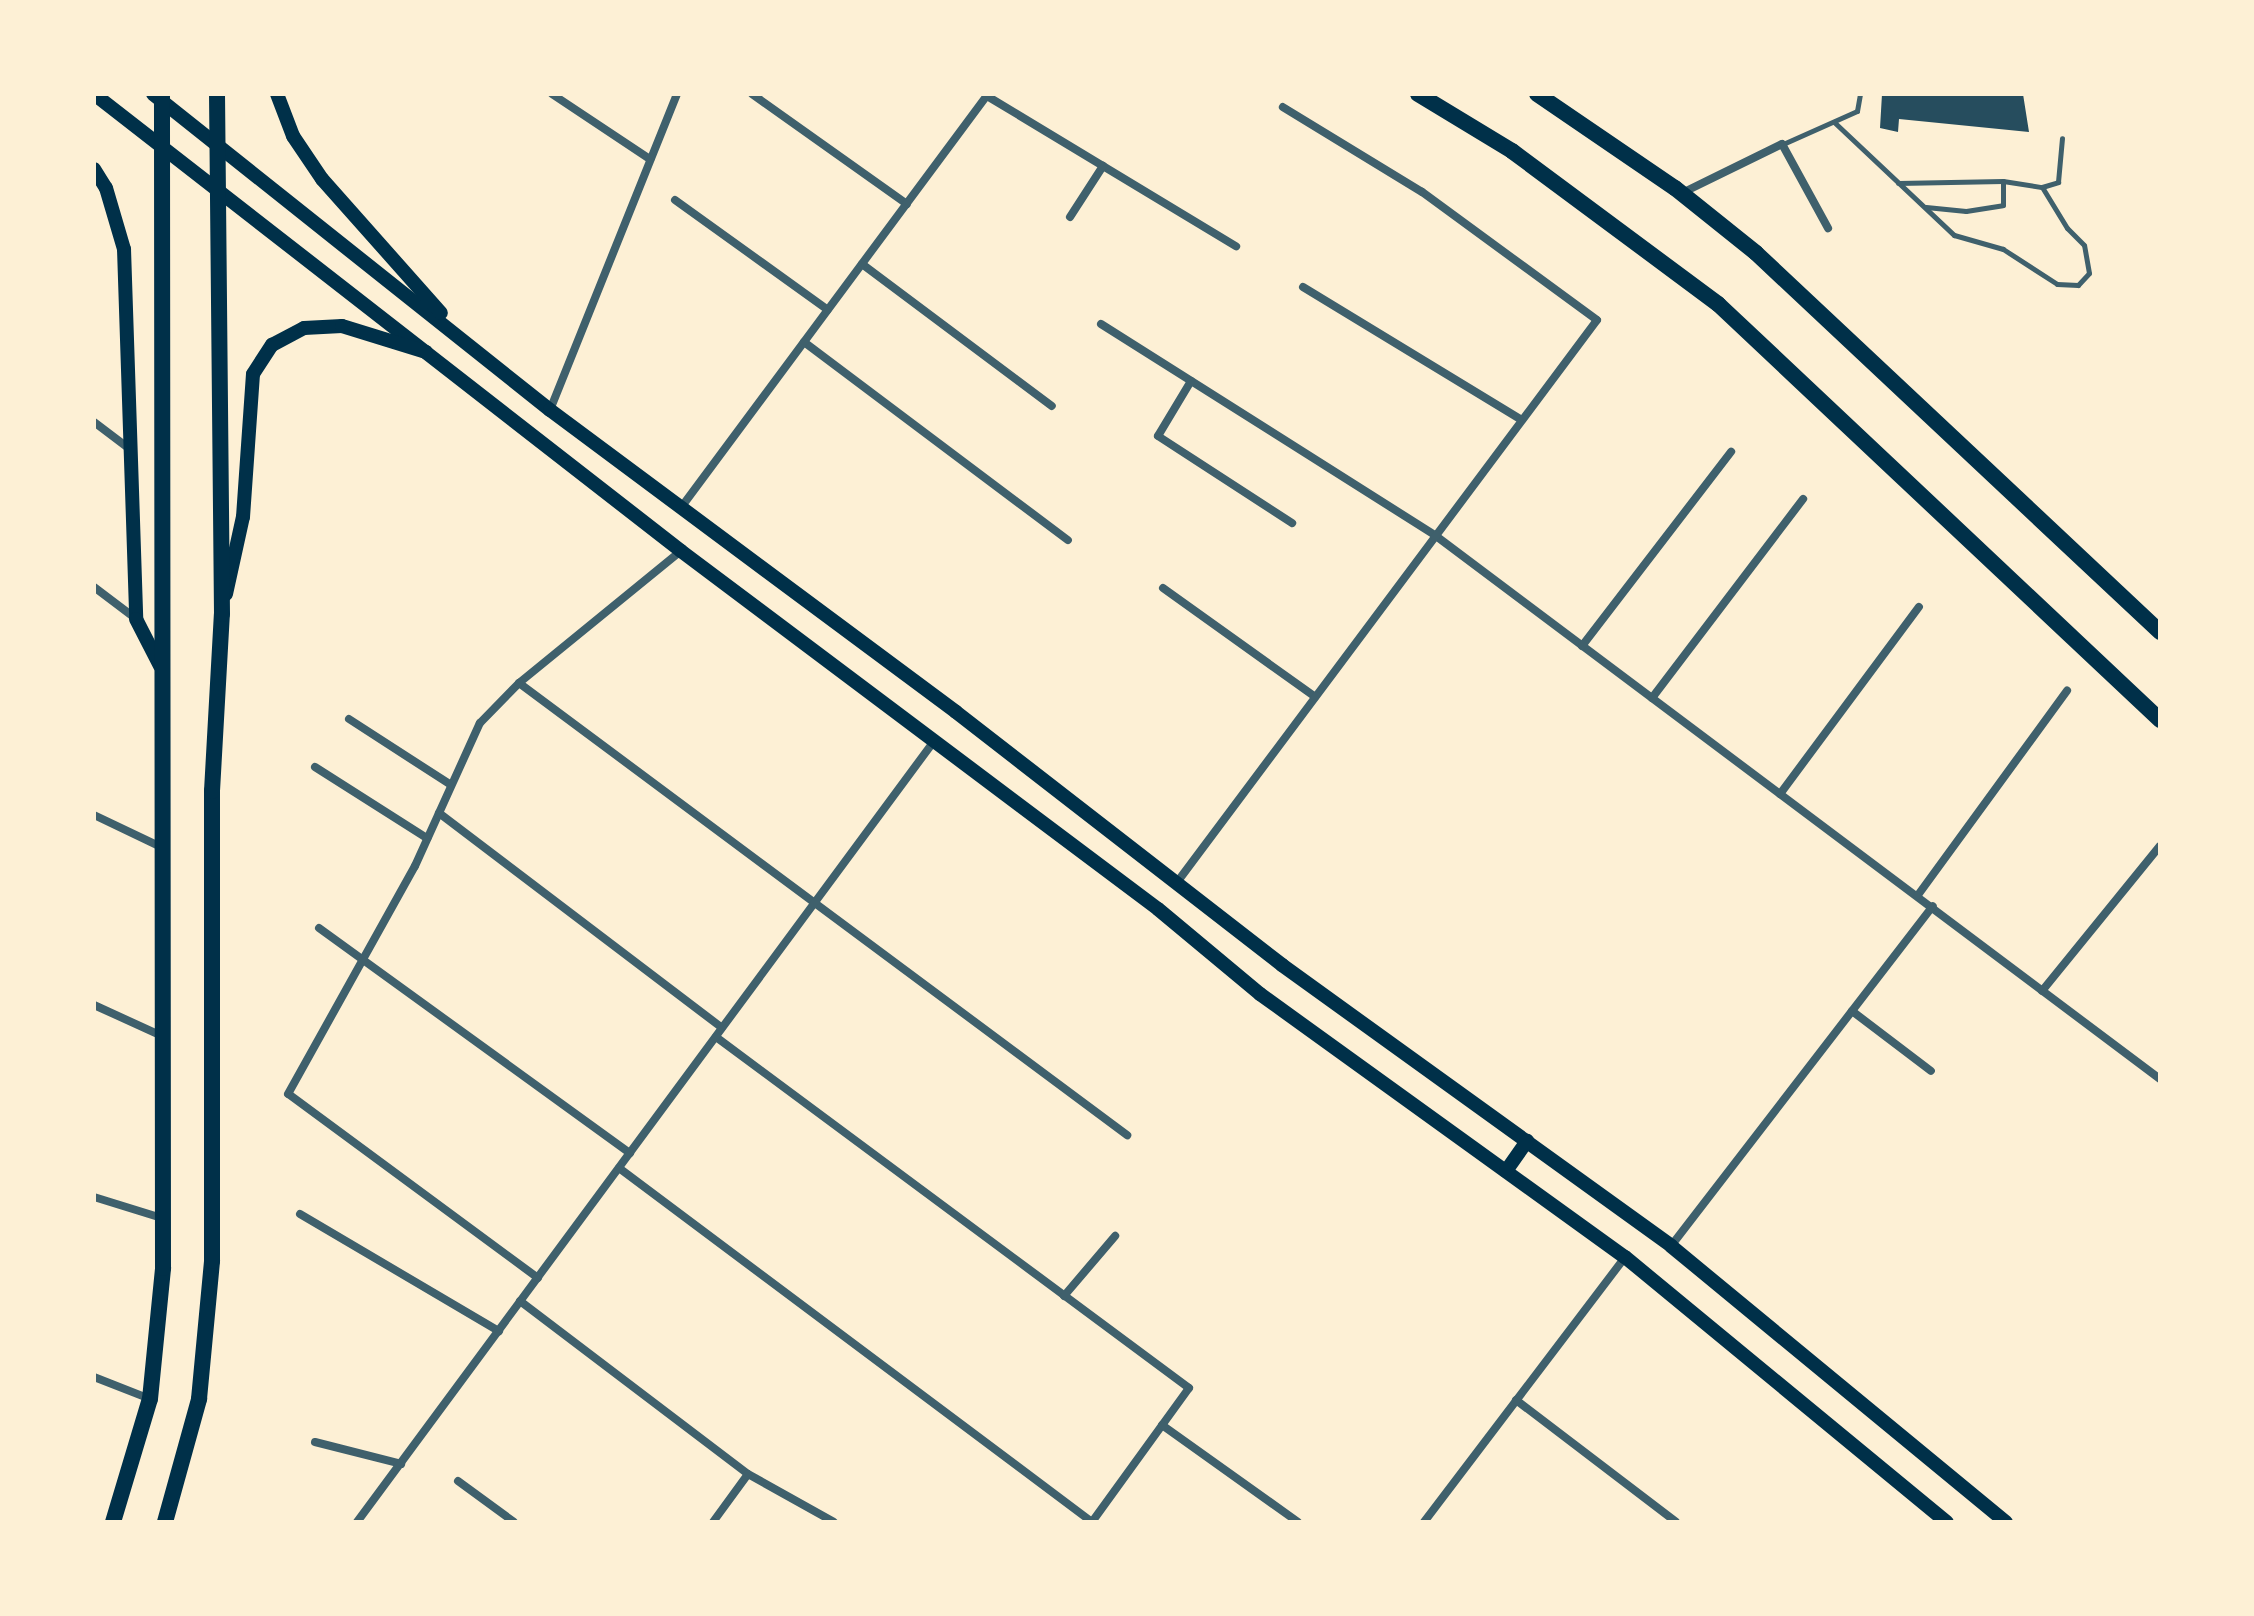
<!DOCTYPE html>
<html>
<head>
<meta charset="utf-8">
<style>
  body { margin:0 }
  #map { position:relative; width:2254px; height:1616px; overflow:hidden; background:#fdf0d5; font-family:"Source Sans 3",sans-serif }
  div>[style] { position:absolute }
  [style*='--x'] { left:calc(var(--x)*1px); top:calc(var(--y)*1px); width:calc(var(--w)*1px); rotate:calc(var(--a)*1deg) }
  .building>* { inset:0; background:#264d5e }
  .service>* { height:5px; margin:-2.5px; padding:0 2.5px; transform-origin:2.5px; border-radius:2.5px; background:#3f606c }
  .minor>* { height:8px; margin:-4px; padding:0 4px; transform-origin:4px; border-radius:4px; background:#3f606c }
  .secondary>* { height:14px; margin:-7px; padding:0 7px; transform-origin:7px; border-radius:7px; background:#003049 }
  .trunk>* { height:16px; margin:-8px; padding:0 8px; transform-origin:8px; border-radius:8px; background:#003049 }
  span { translate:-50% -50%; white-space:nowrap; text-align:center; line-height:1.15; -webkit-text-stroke:8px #fdf0d5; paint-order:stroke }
  .frame { position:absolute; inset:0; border:96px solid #fdf0d5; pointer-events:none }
</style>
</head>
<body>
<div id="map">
  <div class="building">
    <i style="clip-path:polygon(1882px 94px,2023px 94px,2029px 132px,1899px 119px,1898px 132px,1880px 128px)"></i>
  </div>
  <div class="service">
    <i style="--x:1834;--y:122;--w:165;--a:43.3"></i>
    <i style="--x:1954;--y:235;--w:51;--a:15.9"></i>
    <i style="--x:2003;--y:249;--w:64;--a:32.9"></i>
    <i style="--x:2057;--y:284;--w:21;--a:3"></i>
    <i style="--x:2078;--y:285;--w:16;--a:-47"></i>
    <i style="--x:2089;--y:273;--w:28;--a:-100"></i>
    <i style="--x:2084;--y:245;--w:24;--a:-135"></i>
    <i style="--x:2067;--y:228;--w:48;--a:-121.4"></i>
    <i style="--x:1783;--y:144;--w:81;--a:-24"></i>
    <i style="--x:1857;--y:111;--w:17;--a:-80"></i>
    <i style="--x:1898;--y:183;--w:105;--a:-1.1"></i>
    <i style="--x:2003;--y:181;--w:39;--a:9"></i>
    <i style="--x:2042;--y:187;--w:17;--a:-17"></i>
    <i style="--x:2058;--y:182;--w:44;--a:-84.8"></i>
    <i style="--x:1926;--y:207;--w:40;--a:5.7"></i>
    <i style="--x:1966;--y:211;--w:37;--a:-9"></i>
    <i style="--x:2003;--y:205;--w:23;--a:-90"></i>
  </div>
  <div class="minor">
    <i style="--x:552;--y:94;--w:118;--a:33.6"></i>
    <i style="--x:752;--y:94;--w:190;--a:35.4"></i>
    <i style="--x:987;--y:96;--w:291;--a:31.1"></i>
    <i style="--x:1682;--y:193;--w:111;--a:-26.1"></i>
    <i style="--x:1782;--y:144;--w:96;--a:61.3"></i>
    <i style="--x:675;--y:200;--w:188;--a:35.7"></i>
    <i style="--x:1070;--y:217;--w:61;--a:-57.1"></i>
    <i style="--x:862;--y:264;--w:237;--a:36.8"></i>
    <i style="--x:1303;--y:287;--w:256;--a:31.3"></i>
    <i style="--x:1101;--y:324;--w:396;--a:32.3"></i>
    <i style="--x:1436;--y:536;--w:905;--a:36.87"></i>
    <i style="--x:804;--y:342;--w:330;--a:36.9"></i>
    <i style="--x:1191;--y:381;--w:64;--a:121"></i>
    <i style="--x:1158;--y:436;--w:160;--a:33"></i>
    <i style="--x:550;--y:410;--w:341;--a:-68.1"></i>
    <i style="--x:94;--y:422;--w:41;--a:37.1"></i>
    <i style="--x:680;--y:509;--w:517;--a:-53.42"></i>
    <i style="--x:94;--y:587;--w:51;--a:37.1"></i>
    <i style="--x:1163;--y:588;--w:187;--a:35.6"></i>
    <i style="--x:1582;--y:646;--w:245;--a:-52.5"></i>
    <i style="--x:519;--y:683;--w:758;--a:36.63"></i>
    <i style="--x:1652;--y:698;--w:250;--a:-52.8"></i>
    <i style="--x:349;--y:719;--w:121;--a:32.9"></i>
    <i style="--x:315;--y:767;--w:133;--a:32.4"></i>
    <i style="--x:1780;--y:794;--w:233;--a:-53.4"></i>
    <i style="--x:439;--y:813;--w:355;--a:37.2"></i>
    <i style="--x:94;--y:815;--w:74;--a:25.5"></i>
    <i style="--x:1178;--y:881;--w:700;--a:-53.24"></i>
    <i style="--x:1597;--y:320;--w:217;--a:-143.8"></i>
    <i style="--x:1422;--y:192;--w:163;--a:-148.6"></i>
    <i style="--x:1918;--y:895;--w:253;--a:-53.9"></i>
    <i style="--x:319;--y:928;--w:384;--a:35.9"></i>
    <i style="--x:2042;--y:991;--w:187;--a:-50.9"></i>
    <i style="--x:94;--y:1005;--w:75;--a:24.5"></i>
    <i style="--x:1852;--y:1011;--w:99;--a:37.2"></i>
    <i style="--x:716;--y:1037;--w:589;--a:36.58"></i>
    <i style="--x:1189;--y:1388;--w:165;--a:125.9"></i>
    <i style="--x:619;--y:1168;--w:591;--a:36.81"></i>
    <i style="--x:94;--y:1197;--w:71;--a:17.2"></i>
    <i style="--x:300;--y:1214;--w:231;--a:30.5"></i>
    <i style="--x:1671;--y:1246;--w:429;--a:-52.4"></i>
    <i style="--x:538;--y:1278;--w:310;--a:-143.6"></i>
    <i style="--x:288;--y:1094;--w:261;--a:-60.9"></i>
    <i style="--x:415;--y:866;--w:157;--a:-65.6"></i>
    <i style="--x:480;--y:723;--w:56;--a:-45.7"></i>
    <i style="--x:519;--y:683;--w:209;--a:-39.2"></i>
    <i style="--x:1064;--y:1296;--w:79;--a:-49.6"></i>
    <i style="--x:520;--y:1301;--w:286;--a:37.2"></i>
    <i style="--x:748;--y:1474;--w:98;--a:29.2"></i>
    <i style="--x:94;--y:1377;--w:60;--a:21.4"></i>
    <i style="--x:1516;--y:1400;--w:201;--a:37.3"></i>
    <i style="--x:1162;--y:1425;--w:167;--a:35.5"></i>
    <i style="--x:315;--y:1442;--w:89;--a:14.3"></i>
    <i style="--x:458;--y:1481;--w:69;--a:36.2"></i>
    <i style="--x:357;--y:1522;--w:971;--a:-53.54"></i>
    <i style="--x:713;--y:1522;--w:59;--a:-53.9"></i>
    <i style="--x:1424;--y:1522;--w:333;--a:-52.8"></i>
  </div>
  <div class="secondary">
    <i style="--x:94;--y:94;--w:744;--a:37.9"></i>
    <i style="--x:681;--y:551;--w:596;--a:36.89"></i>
    <i style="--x:1158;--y:909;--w:133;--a:39.8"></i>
    <i style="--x:1260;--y:994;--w:450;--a:35.8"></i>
    <i style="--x:1625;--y:1257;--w:417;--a:39.5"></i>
    <i style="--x:153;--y:94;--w:507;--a:38.52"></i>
    <i style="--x:550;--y:410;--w:506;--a:36.64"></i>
    <i style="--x:956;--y:712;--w:413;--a:37.8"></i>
    <i style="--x:1282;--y:965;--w:480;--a:35.8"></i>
    <i style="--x:1671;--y:1246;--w:434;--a:39.5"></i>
    <i style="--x:277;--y:94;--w:45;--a:69.1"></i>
    <i style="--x:293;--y:136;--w:52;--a:56"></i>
    <i style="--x:322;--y:179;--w:179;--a:48.4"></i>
    <i style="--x:94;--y:169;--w:22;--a:58"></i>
    <i style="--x:106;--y:188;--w:64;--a:73.6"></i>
    <i style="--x:124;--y:249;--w:370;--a:88.1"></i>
    <i style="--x:136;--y:619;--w:53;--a:62.9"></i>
    <i style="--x:226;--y:594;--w:79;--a:-77.6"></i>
    <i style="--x:243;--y:517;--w:143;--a:-86"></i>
    <i style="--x:253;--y:374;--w:35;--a:-57"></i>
    <i style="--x:272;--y:345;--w:36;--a:-28"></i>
    <i style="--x:304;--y:328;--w:38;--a:-3"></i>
    <i style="--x:342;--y:326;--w:88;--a:17.2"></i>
    <i style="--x:1506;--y:1171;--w:37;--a:-55"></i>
  </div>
  <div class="trunk">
    <i style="--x:1418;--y:94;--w:110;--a:31.2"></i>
    <i style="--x:1512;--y:151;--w:257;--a:36.6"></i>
    <i style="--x:1718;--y:304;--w:607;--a:43.26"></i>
    <i style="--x:1537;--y:94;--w:167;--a:34.3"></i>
    <i style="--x:1675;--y:188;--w:104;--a:38.7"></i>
    <i style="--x:1756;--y:253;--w:554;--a:43.17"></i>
    <i style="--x:113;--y:1522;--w:128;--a:-73.3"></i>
    <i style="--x:150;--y:1399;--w:132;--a:-84.3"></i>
    <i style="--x:163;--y:1268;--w:1174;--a:-90.05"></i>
    <i style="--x:165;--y:1522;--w:128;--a:-74.5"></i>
    <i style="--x:199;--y:1399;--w:139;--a:-84.6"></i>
    <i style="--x:212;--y:1261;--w:470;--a:-90"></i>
    <i style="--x:212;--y:791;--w:177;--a:-86.8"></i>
    <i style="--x:222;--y:614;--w:520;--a:-90.55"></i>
  </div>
  <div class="frame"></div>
</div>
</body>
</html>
